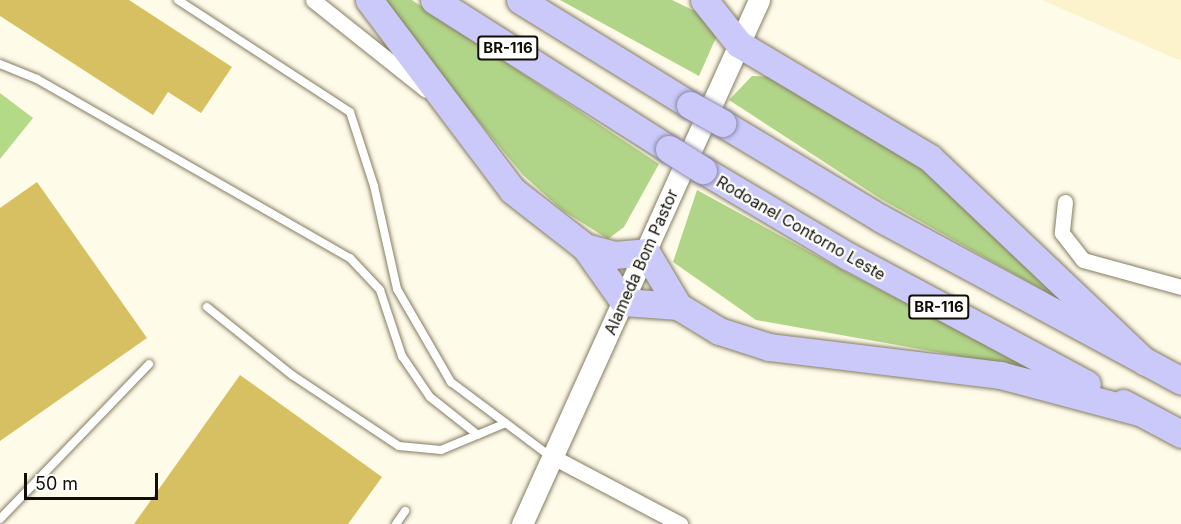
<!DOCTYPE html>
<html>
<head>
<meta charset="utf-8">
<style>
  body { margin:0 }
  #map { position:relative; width:1181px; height:524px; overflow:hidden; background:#fffbe9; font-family:Inter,sans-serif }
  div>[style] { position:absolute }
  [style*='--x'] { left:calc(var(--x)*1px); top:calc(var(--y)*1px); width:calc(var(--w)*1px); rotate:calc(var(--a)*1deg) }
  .built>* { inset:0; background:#fcf3cd }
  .green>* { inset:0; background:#b1d588 }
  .forest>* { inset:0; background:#b3da86 }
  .building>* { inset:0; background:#d7c061 }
  .roads { filter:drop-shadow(0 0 2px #837d62) drop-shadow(0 0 2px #837d62) }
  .lane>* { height:8px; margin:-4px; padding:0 4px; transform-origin:4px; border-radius:4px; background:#fff }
  .street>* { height:15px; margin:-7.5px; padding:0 7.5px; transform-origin:7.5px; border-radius:7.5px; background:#fff }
  .secondary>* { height:21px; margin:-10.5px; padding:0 10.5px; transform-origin:10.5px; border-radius:10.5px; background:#fff }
  .highway>* { height:27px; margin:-13.5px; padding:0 13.5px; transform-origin:13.5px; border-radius:13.5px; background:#cbc9f9 }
  .bridges { filter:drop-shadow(0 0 2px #8a88a4) drop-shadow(0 0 2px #8a88a4) }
  .highway-bridge>* { height:27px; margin:-13.5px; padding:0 13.5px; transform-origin:13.5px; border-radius:13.5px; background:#cbc9f9 }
  span { translate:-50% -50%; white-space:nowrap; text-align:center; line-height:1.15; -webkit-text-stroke:4.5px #fff; paint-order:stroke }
  .shield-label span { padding:2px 4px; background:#fff; border:2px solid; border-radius:4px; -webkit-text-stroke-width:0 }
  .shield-label { font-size:15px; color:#110f05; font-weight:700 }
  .street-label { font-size:16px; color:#110f05 }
  .scale { position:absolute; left:24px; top:473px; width:134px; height:27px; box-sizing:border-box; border:3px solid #110f05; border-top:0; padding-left:8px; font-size:18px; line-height:21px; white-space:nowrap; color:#110f05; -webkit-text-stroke:4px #fff; paint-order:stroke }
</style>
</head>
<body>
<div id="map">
  <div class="built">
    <i style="clip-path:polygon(1042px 0,1181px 0,1181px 61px)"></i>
  </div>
  <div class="green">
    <i style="clip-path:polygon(386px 0,412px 0,659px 164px,624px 227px,608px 239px,562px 210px,523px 175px,429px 61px)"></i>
    <i style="clip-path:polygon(560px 0,672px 0,722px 24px,699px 76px)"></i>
    <i style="clip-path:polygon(752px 76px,779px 77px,915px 158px,1078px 310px,881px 199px,729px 100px)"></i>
    <i style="clip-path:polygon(697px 190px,848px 273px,1032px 369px,756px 320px,673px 262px)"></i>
  </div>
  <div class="forest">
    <i style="clip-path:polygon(0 93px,33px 118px,0 159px)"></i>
  </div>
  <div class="building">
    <i style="clip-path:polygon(0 0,129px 0,232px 67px,201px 113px,168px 92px,153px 115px,0 16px)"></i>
    <i style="clip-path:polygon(37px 182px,147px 338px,0 441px,0 208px)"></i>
    <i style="clip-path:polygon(240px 375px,382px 477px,348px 524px,134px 524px)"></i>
  </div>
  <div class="roads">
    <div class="lane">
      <i style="--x:178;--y:0;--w:205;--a:33.1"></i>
      <i style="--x:350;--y:112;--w:78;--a:72"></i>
      <i style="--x:374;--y:186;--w:106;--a:77.4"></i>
      <i style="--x:397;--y:289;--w:108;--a:59.9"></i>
      <i style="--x:451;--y:382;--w:124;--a:36.8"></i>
      <i style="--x:0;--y:64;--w:40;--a:22"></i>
      <i style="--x:37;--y:79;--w:361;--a:29.8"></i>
      <i style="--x:350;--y:258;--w:44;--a:46.8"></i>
      <i style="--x:380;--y:290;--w:70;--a:71.6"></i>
      <i style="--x:402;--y:356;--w:50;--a:55.7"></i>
      <i style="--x:430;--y:397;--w:61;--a:38.4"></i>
      <i style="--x:207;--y:307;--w:109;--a:38.7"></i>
      <i style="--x:292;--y:375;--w:128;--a:33.6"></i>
      <i style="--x:399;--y:446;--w:42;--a:5.4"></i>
      <i style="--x:441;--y:450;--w:70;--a:-22.6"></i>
      <i style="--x:0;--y:519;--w:215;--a:-46.1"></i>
      <i style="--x:396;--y:524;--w:16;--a:-55"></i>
    </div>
    <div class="street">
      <i style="--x:313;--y:0;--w:144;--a:38.5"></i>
      <i style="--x:1065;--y:202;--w:31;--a:96"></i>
      <i style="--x:1062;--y:233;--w:34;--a:52"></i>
      <i style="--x:1083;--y:260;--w:102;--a:15.4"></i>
      <i style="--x:553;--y:457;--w:144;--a:27.8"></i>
    </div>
    <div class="secondary">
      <i style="--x:522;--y:524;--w:575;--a:-65.66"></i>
    </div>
    <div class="highway">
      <i style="--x:369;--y:0;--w:238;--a:53"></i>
      <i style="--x:512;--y:190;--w:93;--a:38"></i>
      <i style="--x:585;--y:247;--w:67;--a:54.7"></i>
      <i style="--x:624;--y:302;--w:54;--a:4.2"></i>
      <i style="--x:678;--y:306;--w:48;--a:31.4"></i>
      <i style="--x:719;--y:331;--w:52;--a:17.7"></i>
      <i style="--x:769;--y:347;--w:233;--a:6.9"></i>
      <i style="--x:1000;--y:375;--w:144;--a:14.9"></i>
      <i style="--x:434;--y:0;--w:278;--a:32.4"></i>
      <i style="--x:520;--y:0;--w:200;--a:31.7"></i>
      <i style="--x:704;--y:0;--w:56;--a:51.5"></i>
      <i style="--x:739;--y:44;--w:222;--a:30.8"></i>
      <i style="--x:930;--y:158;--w:296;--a:43.5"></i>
      <i style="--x:722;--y:123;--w:184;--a:31"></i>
      <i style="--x:880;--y:218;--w:342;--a:28.4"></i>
      <i style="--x:703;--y:170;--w:169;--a:30.7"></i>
      <i style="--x:848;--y:256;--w:271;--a:28.2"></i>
      <i style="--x:585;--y:247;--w:30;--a:15"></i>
      <i style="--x:614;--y:255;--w:32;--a:-5"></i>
      <i style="--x:646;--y:252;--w:63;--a:59.3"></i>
      <i style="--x:1123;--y:403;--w:66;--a:28.1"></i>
    </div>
  </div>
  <div class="bridges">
    <div class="highway-bridge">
      <i style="--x:690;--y:105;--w:37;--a:29"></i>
      <i style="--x:669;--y:149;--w:40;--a:32"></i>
    </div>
  </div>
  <div class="shield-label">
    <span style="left:508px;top:48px">BR-116</span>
    <span style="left:939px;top:307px">BR-116</span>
  </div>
  <div class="street-label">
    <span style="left:801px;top:228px;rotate:30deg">Rodoanel Contorno Leste</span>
    <span style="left:641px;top:262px;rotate:-66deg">Alameda Bom Pastor</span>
  </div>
  <div class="scale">50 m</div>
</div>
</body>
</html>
